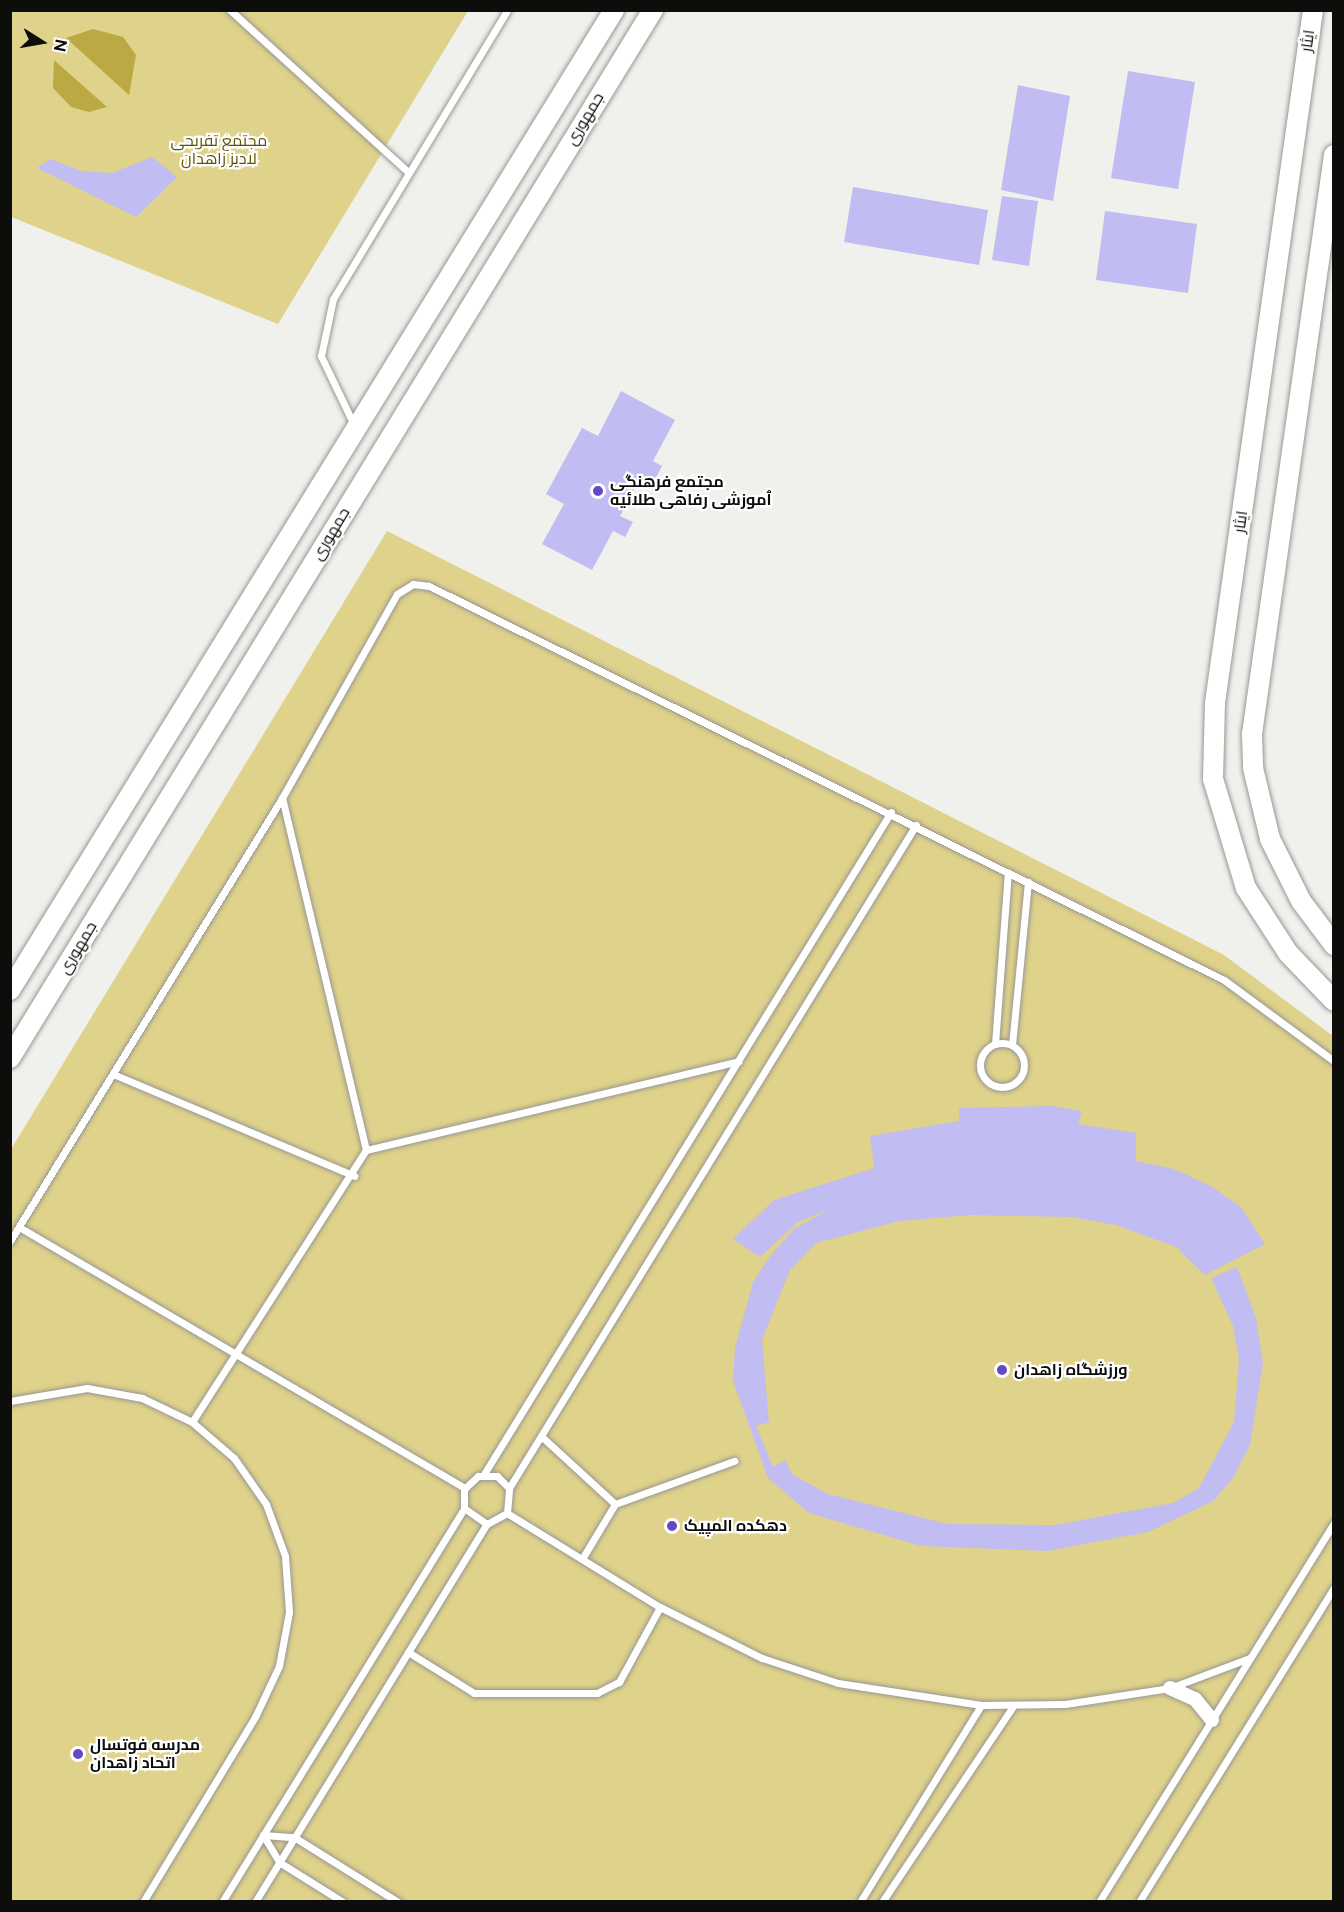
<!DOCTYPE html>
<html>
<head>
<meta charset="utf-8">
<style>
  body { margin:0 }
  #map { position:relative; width:1344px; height:1912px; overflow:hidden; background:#f0f0ec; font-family:"Public Sans",Cairo,sans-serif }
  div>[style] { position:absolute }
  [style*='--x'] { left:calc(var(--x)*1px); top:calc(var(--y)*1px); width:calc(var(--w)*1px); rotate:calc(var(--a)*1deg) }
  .green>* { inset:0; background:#dfd28a }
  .water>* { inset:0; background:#bbaa43 }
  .building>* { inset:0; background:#c1bcf1 }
  .roads { filter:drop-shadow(0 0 2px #989794) drop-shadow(0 0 2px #989794) }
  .lane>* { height:7px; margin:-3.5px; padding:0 3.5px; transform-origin:3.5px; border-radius:3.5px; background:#fff }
  .lane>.ring { margin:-3.5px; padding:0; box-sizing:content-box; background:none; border:7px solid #fff; border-radius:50% }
  .street>* { height:14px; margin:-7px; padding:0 7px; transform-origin:7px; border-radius:7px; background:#fff }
  .secondary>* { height:20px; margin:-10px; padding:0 10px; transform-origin:10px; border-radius:10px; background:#fff }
  .dots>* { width:16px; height:16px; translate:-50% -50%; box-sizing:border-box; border:3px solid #fff; border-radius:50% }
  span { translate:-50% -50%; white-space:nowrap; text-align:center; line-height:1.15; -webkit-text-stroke:4.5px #fff; paint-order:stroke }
  .street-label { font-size:16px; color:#0d0d0c }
  .park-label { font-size:16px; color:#5f5300 }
  .poi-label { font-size:16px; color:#0d0d0c; font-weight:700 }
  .left { translate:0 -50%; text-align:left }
  .frame { position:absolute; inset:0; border:12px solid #0d0d0c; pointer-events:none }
  .north { position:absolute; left:12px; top:12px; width:60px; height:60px; -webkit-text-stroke:4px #fff; paint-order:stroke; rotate:101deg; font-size:16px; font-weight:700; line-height:24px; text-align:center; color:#0d0d0c }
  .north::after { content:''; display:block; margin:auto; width:21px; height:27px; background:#0d0d0c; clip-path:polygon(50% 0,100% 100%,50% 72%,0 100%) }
</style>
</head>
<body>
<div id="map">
  <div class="green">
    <i style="clip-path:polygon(11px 11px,468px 11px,278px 324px,11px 217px)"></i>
    <i style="clip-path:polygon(387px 531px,1224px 955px,1333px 1036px,1333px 1901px,11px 1901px,10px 1151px)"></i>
  </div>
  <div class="water">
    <i style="clip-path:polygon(93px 29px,123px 37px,136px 55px,129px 95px,66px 38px)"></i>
    <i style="clip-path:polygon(54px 60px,107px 107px,89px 112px,71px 107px,53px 88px)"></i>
  </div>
  <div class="building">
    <i style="clip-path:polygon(1128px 71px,1195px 82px,1178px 189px,1111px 178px)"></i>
    <i style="clip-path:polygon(1018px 85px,1070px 96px,1053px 201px,1001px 190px)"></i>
    <i style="clip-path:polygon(152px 157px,177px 177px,136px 217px,37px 168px,50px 159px,82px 171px,112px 173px)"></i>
    <i style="clip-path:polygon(853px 187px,988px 210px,979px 265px,844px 242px)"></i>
    <i style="clip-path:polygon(1002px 196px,1038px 201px,1029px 266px,992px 260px)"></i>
    <i style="clip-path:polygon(1105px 211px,1197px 224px,1188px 293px,1096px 280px)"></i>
    <i style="clip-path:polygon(621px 391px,675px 420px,653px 461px,662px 466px,653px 483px,641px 476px,620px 516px,633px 522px,625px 537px,613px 531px,592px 570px,542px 544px,564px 504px,546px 494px,582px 428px,598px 436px)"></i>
    <i style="clip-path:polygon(1052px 1106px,1082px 1111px,1078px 1124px,1136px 1133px,1136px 1161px,1174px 1169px,1211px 1186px,1241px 1207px,1265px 1244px,1205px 1275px,1179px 1250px,1184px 1226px,1179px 1248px,1116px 1225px,1072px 1217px,970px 1215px,899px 1221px,816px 1243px,790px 1270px,762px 1340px,769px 1422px,756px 1426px,773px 1467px,785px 1460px,793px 1475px,828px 1494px,947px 1524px,1055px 1525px,1173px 1503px,1199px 1488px,1234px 1422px,1239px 1359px,1233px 1326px,1211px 1278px,1237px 1267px,1256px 1318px,1263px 1363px,1250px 1445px,1233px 1478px,1213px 1501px,1148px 1532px,1047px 1551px,921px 1546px,809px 1513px,768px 1478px,733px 1381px,735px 1348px,753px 1282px,771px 1255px,794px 1229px,830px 1209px,798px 1222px,760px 1257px,733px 1239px,774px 1200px,874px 1168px,870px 1136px,959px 1121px,959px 1108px)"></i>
  </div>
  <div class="roads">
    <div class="lane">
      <i style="--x:230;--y:10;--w:239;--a:42.3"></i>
      <i style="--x:355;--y:427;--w:79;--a:-115.6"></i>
      <i style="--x:321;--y:356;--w:58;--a:-78.1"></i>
      <i style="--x:333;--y:299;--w:337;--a:-58.9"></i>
      <i class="ring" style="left:980px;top:1043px;width:37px;height:37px"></i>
      <i style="--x:995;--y:1044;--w:172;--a:-85.7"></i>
      <i style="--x:1012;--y:1045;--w:164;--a:-84.4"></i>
      <i style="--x:113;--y:1074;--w:262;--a:22.9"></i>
      <i style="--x:366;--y:1150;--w:383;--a:-13.4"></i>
      <i style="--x:19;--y:1227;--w:517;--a:30.34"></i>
      <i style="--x:10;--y:1241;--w:520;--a:-58.45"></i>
      <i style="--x:282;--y:798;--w:234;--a:-60.6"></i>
      <i style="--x:397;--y:594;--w:19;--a:-32"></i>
      <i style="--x:413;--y:584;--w:16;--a:7"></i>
      <i style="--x:429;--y:586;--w:887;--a:26.36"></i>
      <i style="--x:1224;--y:980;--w:137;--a:36.4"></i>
      <i style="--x:10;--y:1401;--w:78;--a:-9.6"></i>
      <i style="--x:87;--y:1388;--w:56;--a:10.3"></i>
      <i style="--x:142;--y:1398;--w:55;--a:25.6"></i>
      <i style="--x:192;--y:1422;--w:55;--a:40.6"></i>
      <i style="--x:234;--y:1458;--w:56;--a:55.2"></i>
      <i style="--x:266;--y:1504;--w:55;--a:69.9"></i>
      <i style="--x:285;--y:1556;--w:56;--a:85.9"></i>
      <i style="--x:289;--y:1612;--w:55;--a:100.5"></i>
      <i style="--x:279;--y:1666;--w:56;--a:115.2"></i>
      <i style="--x:255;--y:1717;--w:216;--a:121.2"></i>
      <i style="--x:192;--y:1422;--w:323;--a:-57.4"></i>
      <i style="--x:366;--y:1150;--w:362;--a:-103.4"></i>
      <i style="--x:541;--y:1436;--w:100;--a:42.6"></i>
      <i style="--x:615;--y:1504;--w:64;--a:121"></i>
      <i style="--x:484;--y:1474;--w:777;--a:-58.42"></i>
      <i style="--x:509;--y:1488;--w:17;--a:-135"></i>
      <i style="--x:497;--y:1476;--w:19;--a:180"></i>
      <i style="--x:478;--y:1476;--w:19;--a:137"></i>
      <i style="--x:464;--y:1489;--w:19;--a:90"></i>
      <i style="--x:464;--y:1508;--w:28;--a:35"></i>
      <i style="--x:487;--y:1524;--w:23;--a:-29"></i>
      <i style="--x:507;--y:1513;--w:25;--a:-85"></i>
      <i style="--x:509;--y:1488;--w:778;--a:-58.46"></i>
      <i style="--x:615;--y:1504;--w:127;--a:-19.9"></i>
      <i style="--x:507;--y:1513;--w:180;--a:31.6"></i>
      <i style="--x:660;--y:1607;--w:114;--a:26.6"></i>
      <i style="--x:762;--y:1658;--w:80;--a:18.2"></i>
      <i style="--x:838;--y:1683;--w:145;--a:8.7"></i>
      <i style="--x:981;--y:1705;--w:84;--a:-0.7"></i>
      <i style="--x:1065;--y:1704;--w:106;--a:-8.7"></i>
      <i style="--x:1170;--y:1688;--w:85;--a:-20.6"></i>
      <i style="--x:408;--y:1652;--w:78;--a:31.8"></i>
      <i style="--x:474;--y:1693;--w:123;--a:0"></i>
      <i style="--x:597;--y:1693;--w:25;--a:-27"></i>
      <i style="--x:619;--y:1682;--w:85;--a:-61.3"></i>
      <i style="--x:263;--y:1835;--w:31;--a:4"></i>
      <i style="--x:294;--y:1837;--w:123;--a:32"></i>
      <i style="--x:263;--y:1835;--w:31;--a:59"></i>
      <i style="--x:279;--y:1862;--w:75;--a:32"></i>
      <i style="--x:222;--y:1902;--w:462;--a:-58.4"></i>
      <i style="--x:255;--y:1902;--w:444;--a:-58.5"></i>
      <i style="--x:860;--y:1902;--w:231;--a:-58.4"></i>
      <i style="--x:882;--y:1902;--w:236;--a:-56.2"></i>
      <i style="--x:1099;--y:1902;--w:446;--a:-58.2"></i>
      <i style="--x:1139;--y:1902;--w:370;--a:-58.2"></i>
    </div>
    <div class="street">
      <i style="--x:1170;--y:1688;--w:27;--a:24"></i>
      <i style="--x:1195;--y:1699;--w:27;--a:51"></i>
    </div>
    <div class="secondary">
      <i style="--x:1313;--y:10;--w:700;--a:98.05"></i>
      <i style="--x:1215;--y:703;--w:76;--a:91.5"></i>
      <i style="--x:1213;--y:779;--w:114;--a:73.2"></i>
      <i style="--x:1246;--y:888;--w:77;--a:57.1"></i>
      <i style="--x:1288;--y:953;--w:66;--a:46.2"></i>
      <i style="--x:1334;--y:155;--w:585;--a:98.06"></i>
      <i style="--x:1252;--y:734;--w:34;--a:88"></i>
      <i style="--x:1253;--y:768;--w:73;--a:76.5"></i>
      <i style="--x:1270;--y:839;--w:69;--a:63.4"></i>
      <i style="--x:1301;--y:901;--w:55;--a:53.1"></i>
      <i style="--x:10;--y:990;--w:1151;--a:-58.35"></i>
      <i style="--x:10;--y:1058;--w:1230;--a:-58.47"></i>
    </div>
  </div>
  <div class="dots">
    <i style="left:598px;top:491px;background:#6449c1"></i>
    <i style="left:1002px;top:1370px;background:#6449c1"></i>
    <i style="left:672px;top:1526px;background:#6449c1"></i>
    <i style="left:78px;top:1754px;background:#6449c1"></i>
  </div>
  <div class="street-label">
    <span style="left:1308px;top:41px;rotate:-82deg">ایثار</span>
    <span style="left:585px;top:119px;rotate:-59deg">جمهوری</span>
    <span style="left:1241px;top:522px;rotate:-82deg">ایثار</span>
    <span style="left:331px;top:534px;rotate:-59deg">جمهوری</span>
    <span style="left:78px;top:948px;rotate:-59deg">جمهوری</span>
  </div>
  <div class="park-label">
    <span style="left:219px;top:150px">مجتمع تفریحی<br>لادیز زاهدان</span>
  </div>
  <div class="poi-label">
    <span class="left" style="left:610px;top:491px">مجتمع فرهنگی<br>ٱموزشی رفاهی طلائیه</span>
    <span class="left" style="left:1014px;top:1370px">ورزشگاه زاهدان</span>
    <span class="left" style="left:684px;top:1526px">دهکده المپیک</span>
    <span class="left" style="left:90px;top:1754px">مدرسه فوتسال<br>اتحاد زاهدان</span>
  </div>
  <div class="frame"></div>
  <div class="north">N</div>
</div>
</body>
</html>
